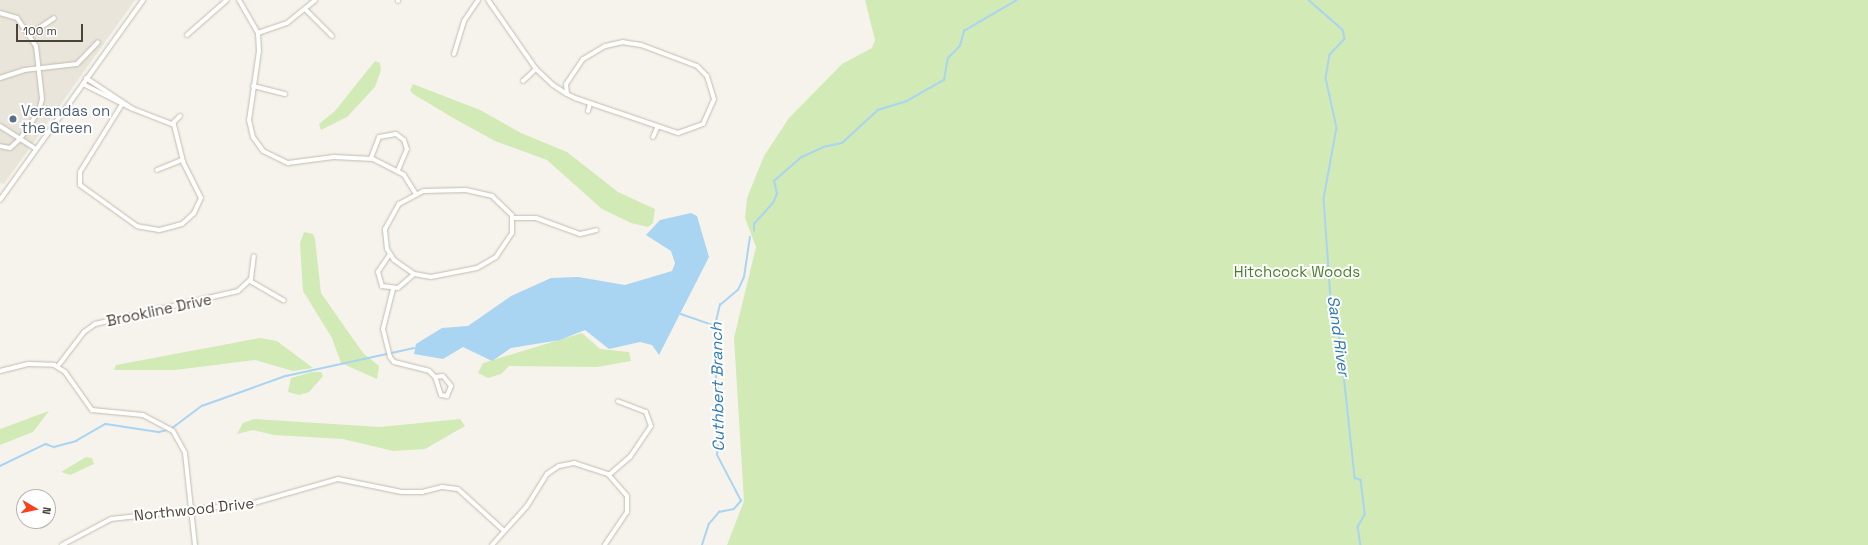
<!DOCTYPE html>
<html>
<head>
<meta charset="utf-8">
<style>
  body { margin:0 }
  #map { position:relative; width:1868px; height:545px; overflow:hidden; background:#f6f3ec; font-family:"Space Grotesk",sans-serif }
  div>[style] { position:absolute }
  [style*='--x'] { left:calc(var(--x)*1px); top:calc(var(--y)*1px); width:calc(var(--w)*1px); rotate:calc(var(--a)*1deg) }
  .residential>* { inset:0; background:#eae5da }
  .green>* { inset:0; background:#d2eab5 }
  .water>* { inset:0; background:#a9d4f2 }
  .stream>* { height:1.5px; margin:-0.75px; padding:0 0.75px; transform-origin:0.75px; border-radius:0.75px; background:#a9d4f2 }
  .roads { filter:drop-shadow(0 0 1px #c2bbae) drop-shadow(0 0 1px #c2bbae) }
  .minor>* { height:4px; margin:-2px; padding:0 2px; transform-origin:2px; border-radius:2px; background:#fff }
  .dots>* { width:11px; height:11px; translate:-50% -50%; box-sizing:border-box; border:2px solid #fff; border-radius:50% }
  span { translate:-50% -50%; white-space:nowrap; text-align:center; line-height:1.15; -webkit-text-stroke:4px #fff; paint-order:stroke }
  .service-label { font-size:15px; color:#4e5e75 }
  .left { translate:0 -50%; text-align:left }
  .park-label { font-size:15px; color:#4a7f2a }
  .street-label { font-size:15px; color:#4b4439 }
  .water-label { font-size:16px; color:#2e7ab2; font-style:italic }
  .north { position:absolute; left:16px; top:489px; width:40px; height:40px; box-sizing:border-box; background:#fff; border:1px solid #b7b4b0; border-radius:50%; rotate:99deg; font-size:11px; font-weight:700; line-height:16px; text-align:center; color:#4b4439 }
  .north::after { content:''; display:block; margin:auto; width:14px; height:18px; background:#fc3f1d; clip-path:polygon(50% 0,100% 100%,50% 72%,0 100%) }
  .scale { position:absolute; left:16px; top:24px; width:67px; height:18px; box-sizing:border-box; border:2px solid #4b4439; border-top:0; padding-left:5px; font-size:12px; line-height:14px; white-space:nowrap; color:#4b4439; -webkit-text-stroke:3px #fff; paint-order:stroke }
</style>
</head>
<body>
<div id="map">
  <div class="residential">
    <i style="clip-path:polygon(0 0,135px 0,4px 184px,0 183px)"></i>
  </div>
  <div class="green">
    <i style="clip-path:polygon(865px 0,1868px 0,1868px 545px,727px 545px,744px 501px,734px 338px,756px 247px,745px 218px,747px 198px,764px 156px,789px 118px,842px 64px,872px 48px,875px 40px)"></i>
    <i style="clip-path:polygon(375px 61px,380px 63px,381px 70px,375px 87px,347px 117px,321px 130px,319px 124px,335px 111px)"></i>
    <i style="clip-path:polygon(413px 84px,480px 110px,521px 133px,567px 152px,618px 192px,655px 209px,653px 223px,648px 227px,631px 223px,602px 209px,547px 160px,495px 141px,455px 119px,413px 94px,410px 90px)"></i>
    <i style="clip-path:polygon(304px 232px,313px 234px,315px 239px,321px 293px,363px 353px,379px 366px,377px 379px,341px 363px,332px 338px,303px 291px,300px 243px)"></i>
    <i style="clip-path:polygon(582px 333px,600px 349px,629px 352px,631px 361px,597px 367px,509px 366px,501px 374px,488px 378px,478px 373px,483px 363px)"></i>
    <i style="clip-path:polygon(260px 338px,277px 341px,313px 368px,293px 371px,255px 360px,175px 370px,114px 370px,116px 365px)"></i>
    <i style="clip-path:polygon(312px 372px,321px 372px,323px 376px,309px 392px,299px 395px,288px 392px,291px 378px)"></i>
    <i style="clip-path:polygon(49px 411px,33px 432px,0 445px,0 429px)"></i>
    <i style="clip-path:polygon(254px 419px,380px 427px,460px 419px,465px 426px,425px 449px,393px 451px,343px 439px,274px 435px,253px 430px,237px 434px,243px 423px)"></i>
    <i style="clip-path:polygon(86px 457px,92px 458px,94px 464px,70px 475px,61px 472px)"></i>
  </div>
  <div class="water">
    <i style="clip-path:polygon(691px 213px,697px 216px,709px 257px,659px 355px,652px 345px,640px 342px,609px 349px,585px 330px,560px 340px,511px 348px,492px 361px,463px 347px,443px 359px,414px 354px,416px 344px,442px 328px,468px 326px,511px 296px,551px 278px,578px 277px,625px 285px,672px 271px,675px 263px,671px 251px,646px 235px,660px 220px)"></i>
  </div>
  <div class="stream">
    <i style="--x:1309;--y:0;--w:45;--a:41.4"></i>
    <i style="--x:1343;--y:30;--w:9;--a:77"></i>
    <i style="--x:1345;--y:39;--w:22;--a:133"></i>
    <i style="--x:1330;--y:55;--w:23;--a:100"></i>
    <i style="--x:1326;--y:78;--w:51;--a:77.6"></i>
    <i style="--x:1337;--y:128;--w:72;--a:100.4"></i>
    <i style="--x:1324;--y:199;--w:101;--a:86"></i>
    <i style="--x:1331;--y:300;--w:38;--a:76"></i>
    <i style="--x:1340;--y:337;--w:142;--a:83.9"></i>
    <i style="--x:1355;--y:478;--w:6;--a:18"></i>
    <i style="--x:1361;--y:480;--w:35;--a:83"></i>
    <i style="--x:1365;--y:515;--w:14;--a:120"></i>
    <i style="--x:1358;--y:527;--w:18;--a:81"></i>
    <i style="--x:754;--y:231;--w:7;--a:-90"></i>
    <i style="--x:754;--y:224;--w:28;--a:-48"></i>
    <i style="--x:773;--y:203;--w:10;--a:-66"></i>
    <i style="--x:777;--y:194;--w:13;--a:-103"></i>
    <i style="--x:774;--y:181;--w:37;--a:-41"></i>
    <i style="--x:802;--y:157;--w:23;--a:-25"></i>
    <i style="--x:823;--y:147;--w:19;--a:-12"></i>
    <i style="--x:842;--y:143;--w:49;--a:-42.5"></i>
    <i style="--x:878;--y:110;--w:30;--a:-17"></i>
    <i style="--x:907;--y:101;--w:43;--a:-29.6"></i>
    <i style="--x:944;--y:80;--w:22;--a:-80"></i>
    <i style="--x:948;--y:58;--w:17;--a:-45"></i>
    <i style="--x:960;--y:46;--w:16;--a:-75"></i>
    <i style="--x:964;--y:31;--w:61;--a:-30.3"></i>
    <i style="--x:681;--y:314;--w:36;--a:19"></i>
    <i style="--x:171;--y:429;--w:39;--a:-37"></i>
    <i style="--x:202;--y:406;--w:89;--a:-19.7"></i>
    <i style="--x:286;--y:376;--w:131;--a:-12.3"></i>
    <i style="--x:0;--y:466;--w:51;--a:-25.6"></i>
    <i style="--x:46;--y:444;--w:9;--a:21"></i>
    <i style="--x:54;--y:447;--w:23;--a:-15"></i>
    <i style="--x:76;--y:441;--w:34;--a:-30"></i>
    <i style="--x:106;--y:424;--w:54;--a:8.6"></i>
    <i style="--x:159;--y:432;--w:9;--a:-13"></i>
    <i style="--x:702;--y:545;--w:22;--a:-72"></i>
    <i style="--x:709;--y:524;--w:16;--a:-50"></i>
    <i style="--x:719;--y:512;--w:15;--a:-11"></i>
    <i style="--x:734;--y:509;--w:11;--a:-49"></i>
    <i style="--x:741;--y:501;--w:52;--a:-117.6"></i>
    <i style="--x:717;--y:455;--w:49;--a:-84.2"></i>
    <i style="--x:722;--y:406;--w:28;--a:-103"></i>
    <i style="--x:716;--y:379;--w:53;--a:-91.1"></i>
    <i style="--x:715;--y:326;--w:22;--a:-77"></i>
    <i style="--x:720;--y:305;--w:23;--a:-40"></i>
    <i style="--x:738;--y:290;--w:14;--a:-65"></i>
    <i style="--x:744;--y:277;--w:40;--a:-81.5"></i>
  </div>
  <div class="roads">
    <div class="minor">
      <i style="--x:239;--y:0;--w:38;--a:60"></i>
      <i style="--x:258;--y:33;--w:18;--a:87"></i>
      <i style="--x:259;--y:51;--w:70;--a:98.2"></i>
      <i style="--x:249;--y:120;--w:17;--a:77"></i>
      <i style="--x:253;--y:137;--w:17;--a:54"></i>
      <i style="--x:263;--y:151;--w:28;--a:26"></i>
      <i style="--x:288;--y:163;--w:46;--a:-7.4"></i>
      <i style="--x:334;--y:157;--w:39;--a:3"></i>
      <i style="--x:373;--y:159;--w:35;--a:27"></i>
      <i style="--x:404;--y:175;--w:22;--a:58"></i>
      <i style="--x:488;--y:0;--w:84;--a:55.2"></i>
      <i style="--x:536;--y:69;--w:23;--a:43"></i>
      <i style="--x:553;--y:85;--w:17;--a:33"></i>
      <i style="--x:567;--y:94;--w:9;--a:27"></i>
      <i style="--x:575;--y:98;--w:109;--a:18.8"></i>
      <i style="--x:678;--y:133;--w:27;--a:-20"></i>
      <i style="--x:703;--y:124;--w:27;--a:-66"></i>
      <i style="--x:714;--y:99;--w:24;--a:-107"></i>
      <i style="--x:707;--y:76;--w:14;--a:-135"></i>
      <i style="--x:697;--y:66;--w:60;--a:-159.4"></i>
      <i style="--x:641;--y:45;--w:18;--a:-171"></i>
      <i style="--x:623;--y:42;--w:18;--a:167"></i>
      <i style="--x:605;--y:46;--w:26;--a:149"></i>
      <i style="--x:583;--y:59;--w:30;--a:124"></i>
      <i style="--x:566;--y:84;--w:10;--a:84"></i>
      <i style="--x:398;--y:1;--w:1;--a:-90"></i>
      <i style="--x:306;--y:10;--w:37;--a:45"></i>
      <i style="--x:0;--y:13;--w:18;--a:16"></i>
      <i style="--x:17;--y:18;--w:34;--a:56"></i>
      <i style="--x:36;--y:46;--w:53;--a:83.5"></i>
      <i style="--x:42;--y:99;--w:12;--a:104"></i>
      <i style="--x:39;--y:111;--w:34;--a:124"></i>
      <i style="--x:20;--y:139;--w:13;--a:138"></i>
      <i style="--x:10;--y:148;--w:10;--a:-169"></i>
      <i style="--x:258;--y:33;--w:31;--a:-19"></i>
      <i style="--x:287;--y:23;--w:36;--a:-39"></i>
      <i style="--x:29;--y:35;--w:30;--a:-34"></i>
      <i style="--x:187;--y:35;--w:53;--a:-41.2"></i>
      <i style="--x:454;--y:54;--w:34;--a:-73"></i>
      <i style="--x:464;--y:21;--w:25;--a:-56"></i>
      <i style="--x:0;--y:78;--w:25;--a:-18"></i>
      <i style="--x:24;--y:70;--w:53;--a:-6.5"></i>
      <i style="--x:77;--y:64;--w:30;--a:-46"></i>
      <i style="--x:86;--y:78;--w:56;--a:33.4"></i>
      <i style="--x:133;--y:109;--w:44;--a:21.3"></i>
      <i style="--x:174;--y:125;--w:38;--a:76"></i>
      <i style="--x:183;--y:162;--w:40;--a:63.4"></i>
      <i style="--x:201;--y:198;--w:17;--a:115"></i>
      <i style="--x:194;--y:213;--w:16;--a:137"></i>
      <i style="--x:182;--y:224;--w:24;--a:165"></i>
      <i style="--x:159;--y:230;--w:22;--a:-170"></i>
      <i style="--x:137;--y:226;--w:70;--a:-144.3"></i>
      <i style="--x:80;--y:185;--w:13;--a:-90"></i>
      <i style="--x:80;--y:172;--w:78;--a:-58.2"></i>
      <i style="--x:523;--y:81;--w:18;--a:-43"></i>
      <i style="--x:83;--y:84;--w:54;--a:26.6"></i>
      <i style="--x:253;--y:86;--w:33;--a:14"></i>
      <i style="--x:588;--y:111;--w:7;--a:-74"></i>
      <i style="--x:173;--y:123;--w:10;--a:-45"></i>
      <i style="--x:0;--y:126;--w:43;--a:32.6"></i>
      <i style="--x:653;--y:137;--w:10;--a:-66"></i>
      <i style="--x:371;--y:158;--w:22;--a:-69"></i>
      <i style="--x:379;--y:137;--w:17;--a:-10"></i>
      <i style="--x:396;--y:134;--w:10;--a:37"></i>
      <i style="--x:404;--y:140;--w:9;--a:72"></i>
      <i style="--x:407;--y:149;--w:23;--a:113"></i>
      <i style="--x:157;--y:170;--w:27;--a:-22"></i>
      <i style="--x:466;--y:190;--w:27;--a:13"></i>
      <i style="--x:492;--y:196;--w:28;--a:44"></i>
      <i style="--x:512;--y:215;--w:18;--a:90"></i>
      <i style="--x:512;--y:233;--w:29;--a:124"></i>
      <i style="--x:496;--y:257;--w:22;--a:150"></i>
      <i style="--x:477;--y:268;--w:47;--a:168.9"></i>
      <i style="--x:431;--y:277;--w:17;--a:-170"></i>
      <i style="--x:414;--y:274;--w:24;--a:-145"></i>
      <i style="--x:394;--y:260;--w:13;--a:-122"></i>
      <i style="--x:387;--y:249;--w:20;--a:-96"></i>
      <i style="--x:385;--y:229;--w:29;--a:-61"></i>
      <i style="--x:399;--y:204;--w:27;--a:-28"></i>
      <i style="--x:423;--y:191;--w:43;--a:-1.3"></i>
      <i style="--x:0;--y:200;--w:246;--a:-54.4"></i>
      <i style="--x:513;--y:218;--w:23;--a:0"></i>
      <i style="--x:536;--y:218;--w:47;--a:20"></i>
      <i style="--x:580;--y:234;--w:17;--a:-13"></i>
      <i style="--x:390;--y:254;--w:22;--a:124"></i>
      <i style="--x:378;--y:272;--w:15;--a:74"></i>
      <i style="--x:382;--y:286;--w:16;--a:7"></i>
      <i style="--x:398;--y:288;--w:21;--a:-41"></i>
      <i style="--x:250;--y:281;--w:39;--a:30"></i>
      <i style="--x:393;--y:289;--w:41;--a:104"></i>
      <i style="--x:383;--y:329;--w:29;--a:76"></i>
      <i style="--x:390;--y:357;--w:6;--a:51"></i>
      <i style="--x:394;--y:362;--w:36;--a:14"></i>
      <i style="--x:429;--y:371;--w:8;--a:45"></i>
      <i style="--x:58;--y:366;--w:43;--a:-52.6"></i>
      <i style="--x:84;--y:332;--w:14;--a:-36"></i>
      <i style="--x:95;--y:324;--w:147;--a:-13"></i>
      <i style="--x:238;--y:291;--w:18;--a:-43"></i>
      <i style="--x:251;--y:279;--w:23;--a:-83"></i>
      <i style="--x:0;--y:371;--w:30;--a:-14"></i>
      <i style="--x:29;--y:364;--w:25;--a:2"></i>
      <i style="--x:54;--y:365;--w:13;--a:32"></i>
      <i style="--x:65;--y:372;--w:47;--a:54.6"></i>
      <i style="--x:92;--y:410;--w:51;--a:5.6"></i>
      <i style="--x:143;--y:415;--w:34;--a:28"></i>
      <i style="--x:173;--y:431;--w:25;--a:61"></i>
      <i style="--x:185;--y:453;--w:93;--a:83.8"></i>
      <i style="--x:443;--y:376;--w:13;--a:51"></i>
      <i style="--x:451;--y:386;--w:11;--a:112"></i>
      <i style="--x:447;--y:396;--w:6;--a:-171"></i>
      <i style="--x:441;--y:395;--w:19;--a:-108"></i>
      <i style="--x:435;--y:377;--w:8;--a:-7"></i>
      <i style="--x:609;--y:475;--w:28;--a:-41"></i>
      <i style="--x:630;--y:457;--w:37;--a:-56"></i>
      <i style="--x:651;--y:426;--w:15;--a:-110"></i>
      <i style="--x:646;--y:412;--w:30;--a:-159"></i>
      <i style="--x:62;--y:545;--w:55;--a:-28"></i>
      <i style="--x:111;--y:519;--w:144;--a:-6.4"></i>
      <i style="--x:254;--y:503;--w:87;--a:-15.9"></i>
      <i style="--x:338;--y:479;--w:65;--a:11.5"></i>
      <i style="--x:402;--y:492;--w:20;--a:0"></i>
      <i style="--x:422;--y:492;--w:21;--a:-14"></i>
      <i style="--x:442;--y:487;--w:16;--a:7"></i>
      <i style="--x:458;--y:489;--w:61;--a:42.3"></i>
      <i style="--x:492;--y:545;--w:52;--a:-48.1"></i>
      <i style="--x:527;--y:506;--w:38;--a:-58"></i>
      <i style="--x:547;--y:474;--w:14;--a:-34"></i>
      <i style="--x:559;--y:466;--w:15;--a:-11"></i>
      <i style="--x:574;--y:463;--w:36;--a:18"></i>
      <i style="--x:608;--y:474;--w:29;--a:49"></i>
      <i style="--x:627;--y:496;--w:16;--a:90"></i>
      <i style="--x:627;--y:512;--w:40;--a:124"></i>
    </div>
  </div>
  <div class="dots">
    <i style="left:13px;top:119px;background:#5c6f8a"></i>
  </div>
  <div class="service-label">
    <span class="left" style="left:21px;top:119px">Verandas on<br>the Green</span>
  </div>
  <div class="park-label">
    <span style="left:1297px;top:272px">Hitchcock Woods</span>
  </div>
  <div class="street-label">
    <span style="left:159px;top:310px;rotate:-12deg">Brookline Drive</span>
    <span style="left:194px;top:509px;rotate:-6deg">Northwood Drive</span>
  </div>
  <div class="water-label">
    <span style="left:1338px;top:336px;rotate:82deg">Sand River</span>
    <span style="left:718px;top:387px;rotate:-91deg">Cuthbert Branch</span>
  </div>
  <div class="north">N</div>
  <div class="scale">100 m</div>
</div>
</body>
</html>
